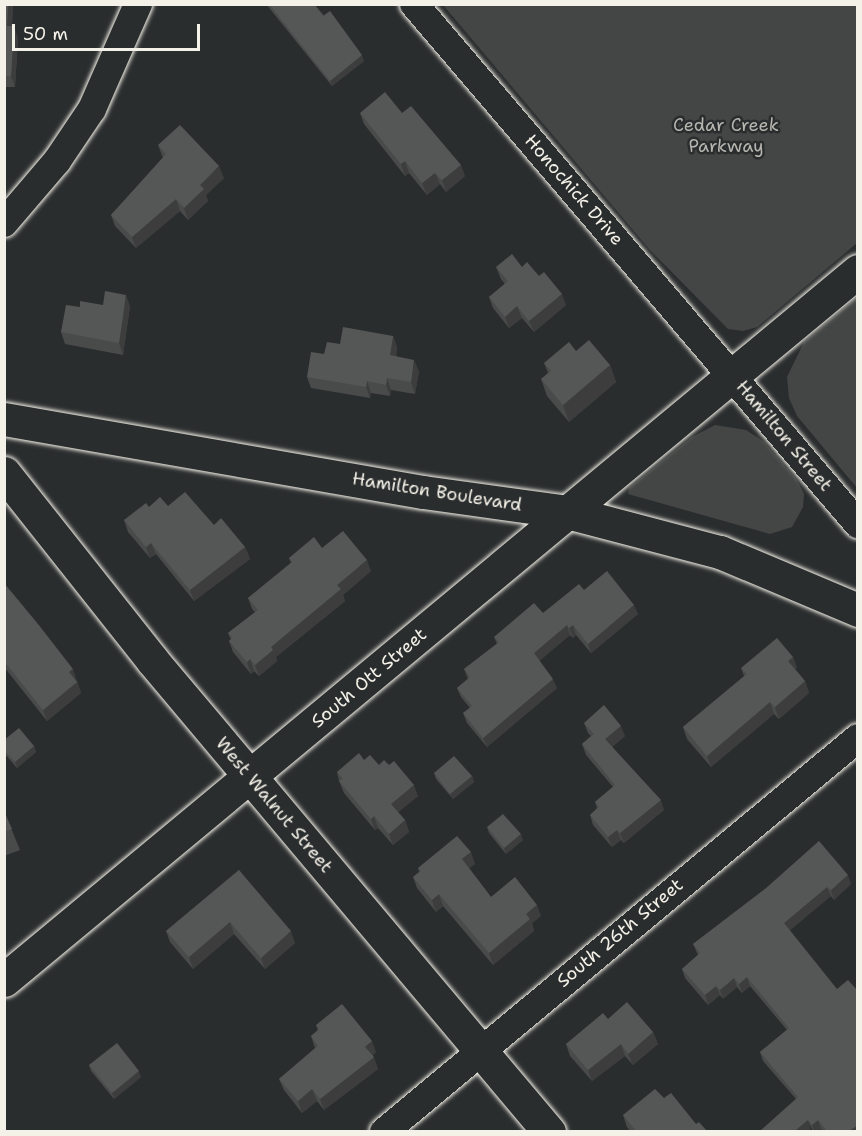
<!DOCTYPE html>
<html>
<head>
<meta charset="utf-8">
<style>
  body { margin:0 }
  #map { position:relative; width:862px; height:1136px; overflow:hidden; background:#2a2d2e; font-family:"Shantell Sans",sans-serif }
  div>[style] { position:absolute }
  [style*='--x'] { left:calc(var(--x)*1px); top:calc(var(--y)*1px); width:calc(var(--w)*1px); rotate:calc(var(--a)*1deg) }
  .green>* { inset:0; background:#444645 }
  .roads { filter:drop-shadow(0 0 2px #f4f1e8) drop-shadow(0 0 2px #f4f1e8) }
  .minor>* { height:28px; margin:-14px; padding:0 14px; transform-origin:14px; border-radius:14px; background:#2a2d2e }
  .tertiary>* { height:33px; margin:-16.5px; padding:0 16.5px; transform-origin:16.5px; border-radius:16.5px; background:#2a2d2e }
  .primary>* { height:33px; margin:-16.5px; padding:0 16.5px; transform-origin:16.5px; border-radius:16.5px; background:#2a2d2e }
  .wall>* { inset:0; background:#494b4a }
  .shaded-wall>* { inset:0; background:#3c3d3c }
  .building>* { inset:0; background:#555756 }
  span { translate:-50% -50%; white-space:nowrap; text-align:center; line-height:1.15; -webkit-text-stroke:5px #2a2d2e; paint-order:stroke }
  .park-label { font-size:18px; color:#b6b5af }
  .street-label { font-size:18px; color:#f4f1e8 }
  .frame { position:absolute; inset:0; border:6px solid #f4f1e8; pointer-events:none }
  .scale { position:absolute; left:12px; top:24px; width:188px; height:27px; box-sizing:border-box; border:3px solid #f4f1e8; border-top:0; padding-left:8px; font-size:18px; line-height:21px; white-space:nowrap; color:#f4f1e8; -webkit-text-stroke:4px #2a2d2e; paint-order:stroke }
</style>
</head>
<body>
<div id="map">
  <div class="green">
    <i style="clip-path:polygon(443px 5px,857px 5px,857px 243px,757px 327px,743px 331px,728px 329px,650px 250px)"></i>
    <i style="clip-path:polygon(857px 297px,857px 488px,797px 416px,789px 398px,787px 377px,804px 342px)"></i>
    <i style="clip-path:polygon(715px 425px,746px 430px,763px 441px,797px 480px,804px 494px,803px 507px,792px 527px,770px 534px,628px 494px,629px 488px,692px 437px)"></i>
  </div>
  <div class="roads">
    <div class="minor">
      <i style="--x:414;--y:4;--w:684;--a:49.51"></i>
      <i style="--x:4;--y:223;--w:82;--a:-49.5"></i>
      <i style="--x:57;--y:161;--w:63;--a:-56.1"></i>
      <i style="--x:92;--y:109;--w:115;--a:-66.3"></i>
      <i style="--x:384;--y:1132;--w:616;--a:-39.73"></i>
    </div>
    <div class="tertiary">
      <i style="--x:4;--y:473;--w:238;--a:51.6"></i>
      <i style="--x:152;--y:660;--w:617;--a:49.93"></i>
      <i style="--x:4;--y:980;--w:1110;--a:-39.7"></i>
    </div>
    <div class="primary">
      <i style="--x:4;--y:419;--w:425;--a:9.9"></i>
      <i style="--x:423;--y:492;--w:145;--a:7.9"></i>
      <i style="--x:567;--y:512;--w:158;--a:14.7"></i>
      <i style="--x:720;--y:552;--w:150;--a:22.8"></i>
    </div>
  </div>
  <div class="wall">
    <i style="clip-path:polygon(4px 4px,13px 4px,12px 26px,18px 38px,15px 87px,4px 87px)"></i>
    <i style="clip-path:polygon(266px 4px,314px 4px,364px 61px,332px 86px)"></i>
    <i style="clip-path:polygon(360px 113px,402px 113px,465px 176px,446px 192px,440px 184px,427px 195px,409px 173px,405px 176px,364px 124px)"></i>
    <i style="clip-path:polygon(158px 145px,224px 178px,206px 195px,208px 201px,188px 220px,180px 211px,136px 248px,115px 226px,111px 215px,163px 158px)"></i>
    <i style="clip-path:polygon(496px 267px,522px 267px,539px 276px,566px 305px,534px 332px,522px 318px,509px 328px,493px 308px,489px 297px,505px 284px,501px 279px)"></i>
    <i style="clip-path:polygon(103px 305px,130px 306px,123px 355px,65px 344px,61px 332px,80px 307px)"></i>
    <i style="clip-path:polygon(393px 336px,397px 347px,396px 356px,419px 371px,415px 394px,391px 390px,390px 396px,371px 393px,370px 398px,311px 388px,307px 377px,340px 344px)"></i>
    <i style="clip-path:polygon(576px 351px,610px 365px,616px 382px,569px 422px,547px 396px,541px 379px,548px 373px,544px 363px)"></i>
    <i style="clip-path:polygon(168px 506px,214px 525px,245px 547px,250px 559px,194px 601px,156px 554px,150px 558px,128px 532px,124px 520px,149px 507px)"></i>
    <i style="clip-path:polygon(322px 548px,371px 571px,343px 595px,345px 601px,276px 657px,277px 661px,259px 676px,254px 671px,251px 674px,233px 652px,229px 641px,231px 640px,228px 633px,255px 612px,252px 609px,248px 598px,291px 563px,289px 558px)"></i>
    <i style="clip-path:polygon(4px 583px,77px 681px,81px 693px,47px 721px,4px 667px)"></i>
    <i style="clip-path:polygon(584px 590px,638px 614px,591px 653px,576px 635px,573px 638px,570px 635px,539px 661px,557px 688px,487px 747px,467px 723px,463px 713px,470px 708px,461px 697px,457px 688px,468px 679px,464px 669px,497px 644px,494px 637px,543px 613px)"></i>
    <i style="clip-path:polygon(793px 657px,797px 668px,795px 669px,805px 681px,809px 693px,779px 719px,774px 714px,711px 767px,687px 739px,683px 727px,744px 676px,741px 668px)"></i>
    <i style="clip-path:polygon(584px 723px,625px 736px,612px 747px,664px 810px,624px 843px,621px 840px,612px 847px,593px 825px,590px 815px,597px 808px,595px 802px,613px 787px,586px 755px,582px 744px,591px 736px,588px 733px)"></i>
    <i style="clip-path:polygon(4px 740px,34px 746px,36px 752px,17px 768px,4px 753px)"></i>
    <i style="clip-path:polygon(364px 760px,379px 765px,389px 765px,418px 796px,398px 812px,405px 820px,409px 832px,393px 845px,378px 828px,375px 830px,344px 793px,339px 781px,337px 772px)"></i>
    <i style="clip-path:polygon(434px 773px,472px 776px,474px 782px,453px 799px,436px 779px)"></i>
    <i style="clip-path:polygon(4px 811px,20px 850px,4px 856px)"></i>
    <i style="clip-path:polygon(487px 827px,523px 840px,506px 854px,489px 833px)"></i>
    <i style="clip-path:polygon(475px 864px,469px 868px,491px 897px,541px 916px,532px 923px,534px 931px,493px 965px,443px 906px,436px 912px,417px 888px,413px 877px,419px 872px,418px 868px)"></i>
    <i style="clip-path:polygon(239px 870px,295px 943px,265px 969px,234px 934px,193px 969px,170px 942px,166px 931px)"></i>
    <i style="clip-path:polygon(851px 884px,834px 900px,831px 896px,789px 930px,858px 1131px,823px 1131px,821px 1129px,819px 1131px,813px 1131px,796px 1099px,763px 1061px,760px 1052px,787px 1030px,750px 986px,742px 993px,737px 987px,723px 999px,720px 995px,708px 1005px,685px 978px,682px 969px,698px 955px,693px 944px,765px 889px)"></i>
    <i style="clip-path:polygon(608px 1019px,653px 1032px,658px 1044px,633px 1065px,625px 1056px,592px 1081px,570px 1056px,566px 1044px)"></i>
    <i style="clip-path:polygon(316px 1025px,376px 1052px,372px 1056px,378px 1069px,324px 1110px,317px 1101px,302px 1113px,284px 1090px,279px 1079px,315px 1048px,311px 1036px,318px 1031px)"></i>
    <i style="clip-path:polygon(89px 1065px,141px 1077px,114px 1099px,91px 1071px)"></i>
    <i style="clip-path:polygon(664px 1098px,696px 1124px,707px 1131px,630px 1131px,627px 1127px,623px 1115px)"></i>
  </div>
  <div class="shaded-wall">
    <i style="clip-path:polygon(8px 4px,13px 4px,11px 37px,7px 26px)"></i>
    <i style="clip-path:polygon(14px 26px,18px 38px,15px 87px,11px 76px)"></i>
    <i style="clip-path:polygon(362px 55px,364px 61px,332px 86px,330px 81px)"></i>
    <i style="clip-path:polygon(405px 161px,409px 173px,405px 176px,401px 164px)"></i>
    <i style="clip-path:polygon(461px 165px,465px 176px,446px 192px,442px 180px)"></i>
    <i style="clip-path:polygon(219px 166px,224px 178px,206px 195px,208px 201px,188px 220px,184px 208px,200px 185px)"></i>
    <i style="clip-path:polygon(435px 173px,440px 184px,427px 195px,422px 183px)"></i>
    <i style="clip-path:polygon(176px 199px,180px 211px,136px 248px,132px 237px)"></i>
    <i style="clip-path:polygon(562px 294px,566px 305px,534px 332px,529px 321px)"></i>
    <i style="clip-path:polygon(126px 295px,130px 306px,123px 355px,119px 343px)"></i>
    <i style="clip-path:polygon(517px 306px,522px 318px,509px 328px,505px 317px)"></i>
    <i style="clip-path:polygon(393px 336px,397px 347px,394px 367px,390px 355px)"></i>
    <i style="clip-path:polygon(414px 360px,419px 371px,415px 394px,411px 382px)"></i>
    <i style="clip-path:polygon(610px 365px,616px 382px,569px 422px,563px 405px)"></i>
    <i style="clip-path:polygon(387px 378px,391px 390px,390px 396px,386px 385px)"></i>
    <i style="clip-path:polygon(367px 381px,371px 393px,370px 398px,366px 387px)"></i>
    <i style="clip-path:polygon(151px 543px,156px 554px,150px 558px,146px 547px)"></i>
    <i style="clip-path:polygon(245px 547px,250px 559px,194px 601px,190px 590px)"></i>
    <i style="clip-path:polygon(367px 560px,371px 571px,343px 595px,345px 601px,276px 657px,277px 661px,259px 676px,255px 665px,271px 647px,337px 585px)"></i>
    <i style="clip-path:polygon(634px 605px,638px 614px,591px 653px,588px 644px)"></i>
    <i style="clip-path:polygon(567px 625px,570px 635px,537px 663px,534px 653px)"></i>
    <i style="clip-path:polygon(573px 625px,576px 635px,573px 638px,569px 628px)"></i>
    <i style="clip-path:polygon(793px 657px,797px 668px,792px 672px,788px 661px)"></i>
    <i style="clip-path:polygon(250px 659px,254px 671px,251px 674px,247px 662px)"></i>
    <i style="clip-path:polygon(73px 669px,77px 681px,73px 684px,69px 672px)"></i>
    <i style="clip-path:polygon(553px 679px,557px 688px,487px 747px,483px 738px)"></i>
    <i style="clip-path:polygon(805px 681px,809px 693px,779px 719px,775px 707px)"></i>
    <i style="clip-path:polygon(77px 682px,81px 693px,47px 721px,43px 710px)"></i>
    <i style="clip-path:polygon(770px 702px,774px 714px,711px 767px,707px 756px)"></i>
    <i style="clip-path:polygon(621px 726px,625px 736px,609px 749px,605px 739px)"></i>
    <i style="clip-path:polygon(34px 746px,36px 752px,17px 768px,15px 762px)"></i>
    <i style="clip-path:polygon(472px 776px,474px 782px,453px 799px,450px 794px)"></i>
    <i style="clip-path:polygon(414px 785px,418px 796px,395px 815px,391px 804px)"></i>
    <i style="clip-path:polygon(661px 800px,664px 810px,624px 843px,620px 833px)"></i>
    <i style="clip-path:polygon(374px 816px,378px 828px,375px 830px,371px 819px)"></i>
    <i style="clip-path:polygon(405px 820px,409px 832px,393px 845px,389px 834px)"></i>
    <i style="clip-path:polygon(617px 830px,621px 840px,612px 847px,608px 837px)"></i>
    <i style="clip-path:polygon(521px 834px,523px 840px,506px 854px,504px 848px)"></i>
    <i style="clip-path:polygon(471px 852px,475px 864px,466px 871px,462px 859px)"></i>
    <i style="clip-path:polygon(848px 875px,851px 884px,834px 900px,831px 890px)"></i>
    <i style="clip-path:polygon(827px 887px,831px 896px,787px 933px,784px 923px)"></i>
    <i style="clip-path:polygon(439px 894px,443px 906px,436px 912px,432px 900px)"></i>
    <i style="clip-path:polygon(537px 905px,541px 916px,532px 923px,534px 931px,493px 965px,489px 953px,526px 914px)"></i>
    <i style="clip-path:polygon(230px 922px,234px 934px,193px 969px,189px 957px)"></i>
    <i style="clip-path:polygon(291px 931px,295px 943px,265px 969px,261px 958px)"></i>
    <i style="clip-path:polygon(747px 977px,750px 986px,742px 993px,739px 984px)"></i>
    <i style="clip-path:polygon(734px 978px,737px 987px,723px 999px,720px 990px)"></i>
    <i style="clip-path:polygon(716px 986px,720px 995px,708px 1005px,705px 995px)"></i>
    <i style="clip-path:polygon(653px 1032px,658px 1044px,633px 1065px,628px 1054px)"></i>
    <i style="clip-path:polygon(372px 1041px,376px 1052px,369px 1058px,365px 1047px)"></i>
    <i style="clip-path:polygon(621px 1044px,625px 1056px,592px 1081px,588px 1070px)"></i>
    <i style="clip-path:polygon(374px 1057px,378px 1069px,324px 1110px,320px 1099px)"></i>
    <i style="clip-path:polygon(139px 1071px,141px 1077px,114px 1099px,112px 1093px)"></i>
    <i style="clip-path:polygon(312px 1089px,317px 1101px,302px 1113px,298px 1101px)"></i>
    <i style="clip-path:polygon(808px 1120px,811px 1130px,809px 1131px,795px 1131px)"></i>
    <i style="clip-path:polygon(818px 1120px,821px 1129px,819px 1131px,814px 1131px,812px 1125px)"></i>
    <i style="clip-path:polygon(858px 1125px,858px 1131px,849px 1131px)"></i>
  </div>
  <div class="building">
    <i style="clip-path:polygon(4px 4px,8px 4px,7px 26px,14px 26px,11px 76px,4px 76px)"></i>
    <i style="clip-path:polygon(269px 4px,314px 4px,323px 16px,330px 11px,362px 55px,330px 81px)"></i>
    <i style="clip-path:polygon(385px 92px,402px 113px,411px 106px,461px 165px,442px 180px,435px 173px,422px 183px,405px 161px,401px 164px,360px 113px)"></i>
    <i style="clip-path:polygon(180px 125px,219px 166px,200px 185px,204px 189px,184px 208px,176px 199px,132px 237px,111px 215px,166px 154px,158px 145px)"></i>
    <i style="clip-path:polygon(512px 254px,522px 267px,527px 262px,539px 276px,544px 272px,562px 294px,529px 321px,517px 306px,505px 317px,489px 297px,508px 281px,496px 267px)"></i>
    <i style="clip-path:polygon(105px 291px,126px 295px,119px 343px,61px 332px,66px 305px,80px 307px,80px 301px,103px 305px)"></i>
    <i style="clip-path:polygon(343px 327px,393px 336px,390px 355px,414px 360px,411px 382px,387px 378px,386px 385px,367px 381px,366px 387px,307px 377px,311px 352px,324px 354px,327px 342px,340px 344px)"></i>
    <i style="clip-path:polygon(589px 340px,610px 365px,563px 405px,541px 379px,551px 371px,544px 363px,569px 342px,576px 351px)"></i>
    <i style="clip-path:polygon(185px 492px,214px 525px,221px 518px,245px 547px,190px 590px,151px 543px,146px 547px,124px 520px,146px 503px,149px 507px,160px 497px,168px 506px)"></i>
    <i style="clip-path:polygon(343px 531px,367px 560px,337px 585px,341px 589px,271px 647px,273px 650px,255px 665px,250px 659px,247px 662px,229px 641px,232px 638px,228px 633px,258px 610px,248px 598px,292px 562px,289px 558px,314px 537px,322px 548px)"></i>
    <i style="clip-path:polygon(607px 571px,634px 605px,588px 644px,573px 625px,569px 628px,567px 625px,534px 653px,553px 679px,483px 738px,463px 713px,472px 706px,457px 688px,470px 677px,464px 669px,499px 642px,494px 637px,534px 603px,543px 613px,579px 584px,584px 590px)"></i>
    <i style="clip-path:polygon(4px 583px,38px 624px,73px 669px,69px 672px,77px 682px,43px 710px,4px 661px)"></i>
    <i style="clip-path:polygon(777px 638px,793px 657px,788px 661px,805px 681px,775px 707px,770px 702px,707px 756px,683px 727px,747px 674px,741px 668px)"></i>
    <i style="clip-path:polygon(604px 705px,621px 726px,605px 739px,661px 800px,620px 833px,617px 830px,608px 837px,590px 815px,599px 807px,595px 802px,615px 785px,582px 744px,594px 734px,584px 723px)"></i>
    <i style="clip-path:polygon(19px 728px,34px 746px,15px 762px,4px 750px,4px 740px)"></i>
    <i style="clip-path:polygon(359px 753px,364px 760px,370px 755px,379px 765px,384px 760px,389px 765px,394px 761px,414px 785px,391px 804px,405px 820px,389px 834px,374px 816px,371px 819px,339px 781px,343px 779px,337px 772px)"></i>
    <i style="clip-path:polygon(454px 756px,472px 776px,450px 794px,434px 773px)"></i>
    <i style="clip-path:polygon(4px 811px,12px 829px,4px 832px)"></i>
    <i style="clip-path:polygon(503px 814px,521px 834px,504px 848px,487px 827px)"></i>
    <i style="clip-path:polygon(457px 836px,471px 852px,462px 859px,491px 897px,515px 877px,537px 905px,526px 914px,530px 919px,489px 953px,439px 894px,432px 900px,413px 877px,421px 871px,418px 868px)"></i>
    <i style="clip-path:polygon(819px 841px,848px 875px,831px 890px,827px 887px,784px 923px,837px 989px,848px 980px,858px 991px,858px 1125px,849px 1131px,827px 1131px,818px 1120px,812px 1125px,808px 1120px,795px 1131px,760px 1131px,798px 1097px,760px 1052px,789px 1028px,747px 977px,739px 984px,734px 978px,720px 990px,716px 986px,705px 995px,682px 969px,700px 953px,693px 944px,765px 889px)"></i>
    <i style="clip-path:polygon(239px 870px,291px 931px,261px 958px,230px 922px,189px 957px,166px 931px)"></i>
    <i style="clip-path:polygon(627px 1002px,653px 1032px,628px 1054px,621px 1044px,588px 1070px,566px 1044px,603px 1013px,608px 1019px)"></i>
    <i style="clip-path:polygon(342px 1004px,372px 1041px,365px 1047px,374px 1057px,320px 1099px,312px 1089px,298px 1101px,279px 1079px,318px 1046px,311px 1036px,319px 1029px,316px 1025px)"></i>
    <i style="clip-path:polygon(117px 1043px,139px 1071px,112px 1093px,89px 1065px)"></i>
    <i style="clip-path:polygon(655px 1089px,664px 1098px,671px 1093px,696px 1124px,699px 1122px,707px 1131px,636px 1131px,623px 1115px)"></i>
  </div>
  <div class="park-label">
    <span style="left:726px;top:136px">Cedar Creek<br>Parkway</span>
  </div>
  <div class="street-label">
    <span style="left:574px;top:190px;rotate:49deg">Honochick Drive</span>
    <span style="left:784px;top:436px;rotate:50deg">Hamilton Street</span>
    <span style="left:437px;top:492px;rotate:9deg">Hamilton Boulevard</span>
    <span style="left:369px;top:678px;rotate:-40deg">South Ott Street</span>
    <span style="left:274px;top:805px;rotate:50deg">West Walnut Street</span>
    <span style="left:620px;top:933px;rotate:-40deg">South 26th Street</span>
  </div>
  <div class="frame"></div>
  <div class="scale">50 m</div>
</div>
</body>
</html>
